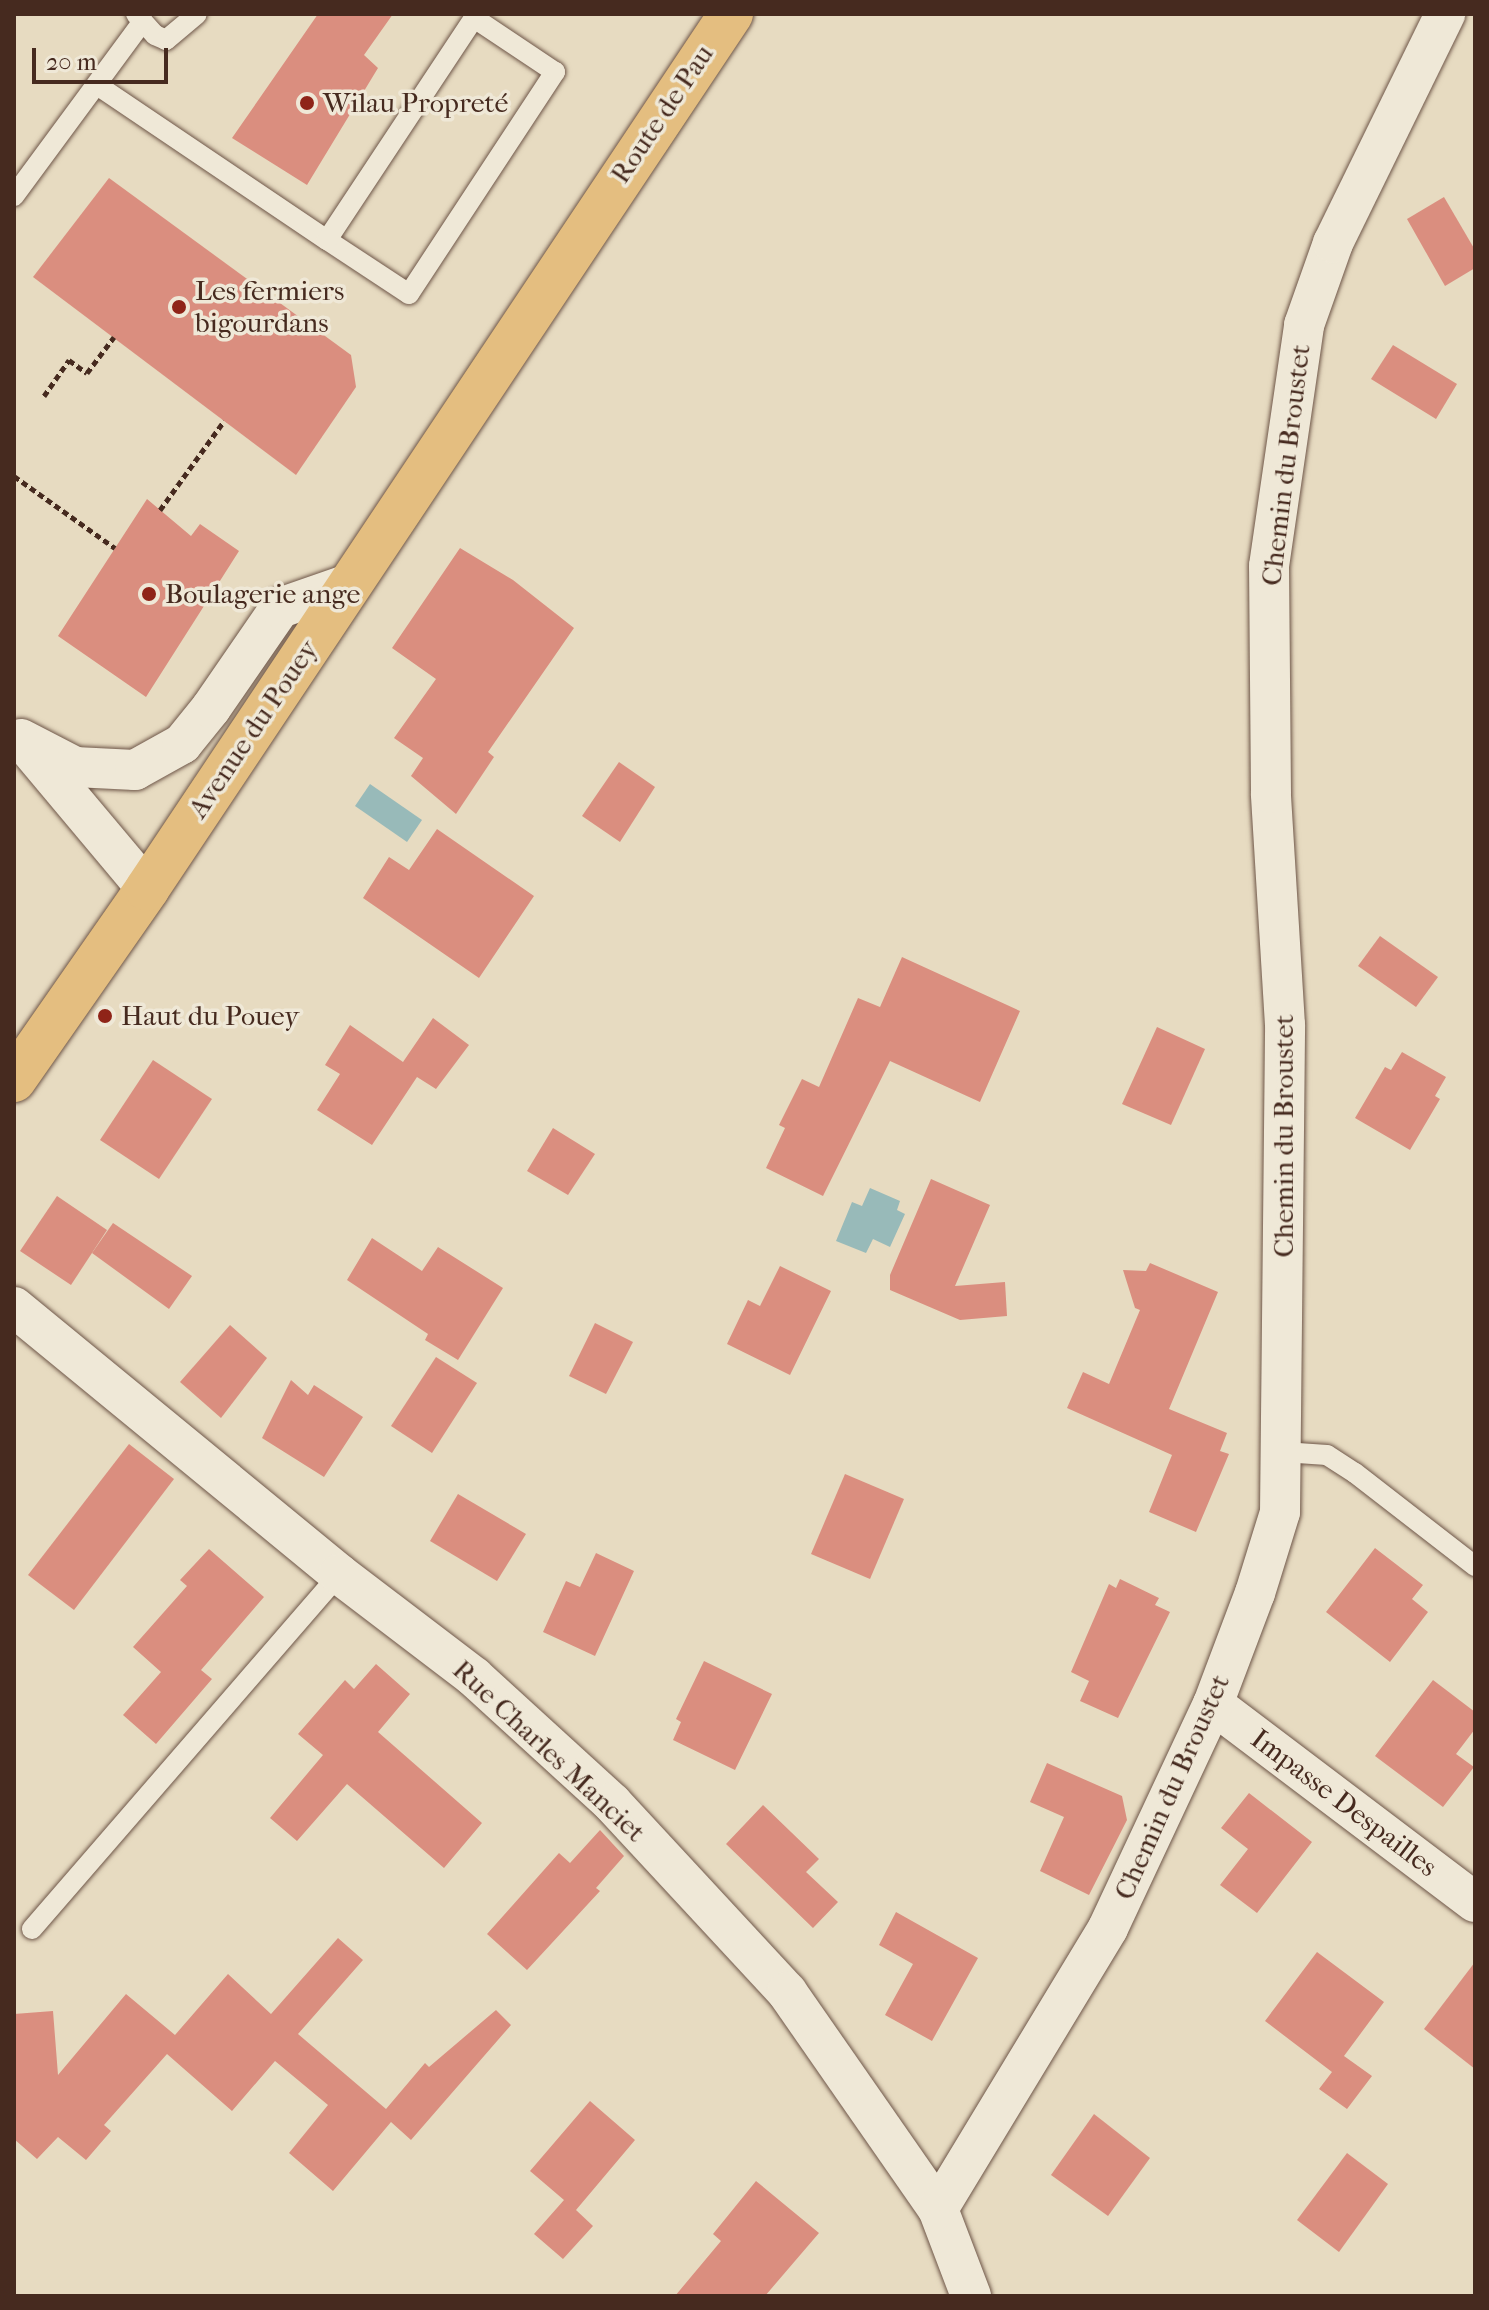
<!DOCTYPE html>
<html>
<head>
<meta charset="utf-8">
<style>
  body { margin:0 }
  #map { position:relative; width:1489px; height:2310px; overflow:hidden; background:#e7dbc1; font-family:"IM FELL French Canon",serif }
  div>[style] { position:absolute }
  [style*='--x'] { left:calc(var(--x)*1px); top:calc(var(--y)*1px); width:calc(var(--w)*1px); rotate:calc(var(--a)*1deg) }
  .water>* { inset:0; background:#98bab9 }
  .building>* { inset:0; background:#da8e7f }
  .path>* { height:5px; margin-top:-2.5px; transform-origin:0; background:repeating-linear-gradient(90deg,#462a1f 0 6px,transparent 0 10px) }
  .roads { filter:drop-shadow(0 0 2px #6e5648) drop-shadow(0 0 2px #6e5648) }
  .lane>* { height:20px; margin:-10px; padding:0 10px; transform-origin:10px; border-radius:10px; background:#efe8d7 }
  .street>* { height:40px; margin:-20px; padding:0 20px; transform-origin:20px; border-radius:20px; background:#efe8d7 }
  .primary>* { height:44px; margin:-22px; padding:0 22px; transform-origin:22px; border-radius:22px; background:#e4be80 }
  .dots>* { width:22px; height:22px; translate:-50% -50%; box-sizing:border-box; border:4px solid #efe8d7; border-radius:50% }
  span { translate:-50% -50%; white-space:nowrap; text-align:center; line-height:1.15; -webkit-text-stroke:7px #efe8d7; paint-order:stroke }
  .poi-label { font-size:28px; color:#462a1f }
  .left { translate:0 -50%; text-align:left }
  .street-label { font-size:28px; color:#462a1f }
  .frame { position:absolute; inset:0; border:16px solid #462a1f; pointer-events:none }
  .scale { position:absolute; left:32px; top:48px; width:136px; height:36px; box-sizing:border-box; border:4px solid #462a1f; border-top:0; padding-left:10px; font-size:24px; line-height:28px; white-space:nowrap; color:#462a1f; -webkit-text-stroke:6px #efe8d7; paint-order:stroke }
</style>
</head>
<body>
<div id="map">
  <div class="water">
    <i style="clip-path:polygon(370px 784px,422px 820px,407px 842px,355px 806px)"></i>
    <i style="clip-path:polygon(870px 1188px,900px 1201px,897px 1210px,905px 1214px,890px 1247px,873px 1239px,866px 1253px,836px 1241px,852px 1202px,862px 1206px)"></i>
  </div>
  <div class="building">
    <i style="clip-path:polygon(318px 14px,393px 14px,364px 55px,378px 68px,307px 185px,232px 138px)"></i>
    <i style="clip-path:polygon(109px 178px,351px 355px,356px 387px,296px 475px,33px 277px)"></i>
    <i style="clip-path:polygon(1444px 197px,1475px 250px,1475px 268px,1445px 286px,1407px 219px)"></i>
    <i style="clip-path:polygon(1393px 345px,1457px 384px,1436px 419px,1371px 379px)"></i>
    <i style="clip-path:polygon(147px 499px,191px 536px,200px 524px,239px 551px,146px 697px,58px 636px)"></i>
    <i style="clip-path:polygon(460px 548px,513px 580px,574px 628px,488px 752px,494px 757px,456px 814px,411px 776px,423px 758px,394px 738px,436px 679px,392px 648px)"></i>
    <i style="clip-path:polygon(619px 762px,655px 787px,620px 842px,582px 816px)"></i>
    <i style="clip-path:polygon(437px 829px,534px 896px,479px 978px,363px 898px,389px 857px,409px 870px)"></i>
    <i style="clip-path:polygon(1380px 936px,1438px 977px,1416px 1007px,1358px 966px)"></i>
    <i style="clip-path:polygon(902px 957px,1020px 1011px,980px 1102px,890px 1061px,823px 1196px,766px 1168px,785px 1128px,779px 1125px,802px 1079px,819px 1087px,858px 998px,880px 1007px)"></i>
    <i style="clip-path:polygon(433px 1018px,469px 1045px,436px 1089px,417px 1077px,372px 1145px,317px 1110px,340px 1074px,325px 1065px,350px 1025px,403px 1062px)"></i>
    <i style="clip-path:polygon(1157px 1027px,1205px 1049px,1171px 1125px,1122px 1104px)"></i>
    <i style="clip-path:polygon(1402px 1052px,1446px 1077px,1435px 1096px,1440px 1099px,1410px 1150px,1355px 1118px,1385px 1067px,1391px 1070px)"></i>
    <i style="clip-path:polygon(153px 1060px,212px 1099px,159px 1179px,100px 1140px)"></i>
    <i style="clip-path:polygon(553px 1128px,595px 1154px,568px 1195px,527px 1171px)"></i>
    <i style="clip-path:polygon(931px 1179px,990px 1205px,955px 1286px,1005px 1282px,1007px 1316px,960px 1320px,890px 1290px,890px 1275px)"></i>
    <i style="clip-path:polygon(57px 1196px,107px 1230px,71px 1285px,20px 1251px)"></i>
    <i style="clip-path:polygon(113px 1223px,192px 1276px,169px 1309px,92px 1253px)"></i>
    <i style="clip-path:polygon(372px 1238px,422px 1271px,438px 1247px,503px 1288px,458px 1360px,425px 1340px,428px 1334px,347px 1280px)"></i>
    <i style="clip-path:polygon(1150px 1263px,1218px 1292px,1169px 1409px,1227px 1433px,1220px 1451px,1229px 1454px,1196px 1532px,1149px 1512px,1172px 1455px,1067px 1408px,1083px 1372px,1109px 1384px,1140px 1310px,1135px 1308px,1123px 1270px,1146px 1271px)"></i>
    <i style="clip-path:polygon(780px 1266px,831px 1291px,790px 1375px,727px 1344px,748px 1300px,760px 1306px)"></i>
    <i style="clip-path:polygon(595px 1323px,633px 1342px,606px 1394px,569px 1376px)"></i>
    <i style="clip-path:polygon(230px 1325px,267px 1358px,221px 1418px,180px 1382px)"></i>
    <i style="clip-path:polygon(436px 1357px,477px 1383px,432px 1453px,391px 1426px)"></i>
    <i style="clip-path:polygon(291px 1380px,308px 1395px,314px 1385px,363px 1417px,324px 1477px,262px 1438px)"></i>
    <i style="clip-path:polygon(129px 1444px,174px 1479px,74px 1610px,28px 1575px)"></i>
    <i style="clip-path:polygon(845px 1474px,904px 1499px,870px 1579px,811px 1554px)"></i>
    <i style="clip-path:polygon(458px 1494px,526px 1534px,497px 1581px,430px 1541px)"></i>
    <i style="clip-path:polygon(1375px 1548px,1423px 1585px,1412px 1599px,1428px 1612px,1390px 1662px,1326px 1612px)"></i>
    <i style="clip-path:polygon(209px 1549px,264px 1597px,201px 1670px,212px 1679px,156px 1744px,123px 1715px,161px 1672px,133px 1647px,187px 1586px,180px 1580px)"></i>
    <i style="clip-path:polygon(596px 1553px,634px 1571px,595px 1656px,543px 1632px,566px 1581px,580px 1587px)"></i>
    <i style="clip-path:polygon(1120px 1579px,1159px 1598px,1155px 1605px,1170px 1612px,1118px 1718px,1080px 1701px,1089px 1681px,1071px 1672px,1109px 1584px,1116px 1588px)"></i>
    <i style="clip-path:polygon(704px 1661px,772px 1694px,735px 1770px,673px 1740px,681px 1722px,676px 1719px)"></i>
    <i style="clip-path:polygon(376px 1664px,410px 1694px,378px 1732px,482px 1823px,444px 1868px,347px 1784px,297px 1841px,270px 1818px,323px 1755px,298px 1734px,345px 1680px,354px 1689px)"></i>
    <i style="clip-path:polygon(1433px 1680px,1475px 1712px,1475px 1729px,1456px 1754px,1474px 1767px,1443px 1807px,1375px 1756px)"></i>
    <i style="clip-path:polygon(1047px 1763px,1122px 1796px,1127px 1820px,1089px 1895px,1040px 1871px,1064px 1817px,1030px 1802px)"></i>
    <i style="clip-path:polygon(1249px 1793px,1312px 1842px,1257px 1913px,1220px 1885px,1248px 1849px,1221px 1828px)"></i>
    <i style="clip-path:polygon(763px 1805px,819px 1859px,806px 1872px,838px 1902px,813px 1928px,726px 1844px)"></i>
    <i style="clip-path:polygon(600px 1830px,624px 1856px,596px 1888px,600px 1891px,527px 1970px,487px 1934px,559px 1853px,570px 1863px)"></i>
    <i style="clip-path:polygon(896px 1912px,978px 1958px,932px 2041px,885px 2015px,913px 1964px,879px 1945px)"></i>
    <i style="clip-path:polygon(338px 1938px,363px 1960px,298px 2034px,386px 2109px,425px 2063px,429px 2067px,496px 2010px,511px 2025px,411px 2140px,391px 2122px,333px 2191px,289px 2153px,328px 2105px,275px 2061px,232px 2111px,167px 2054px,104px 2125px,111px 2131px,86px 2160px,58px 2137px,37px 2159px,14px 2139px,14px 2014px,53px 2011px,58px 2075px,126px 1994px,175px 2035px,228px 1974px,271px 2014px)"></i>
    <i style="clip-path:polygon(1317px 1952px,1384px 2002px,1344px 2056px,1372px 2076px,1347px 2109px,1319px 2089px,1332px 2072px,1265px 2021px)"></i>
    <i style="clip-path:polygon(1475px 1962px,1475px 2069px,1424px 2029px)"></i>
    <i style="clip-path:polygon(590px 2101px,635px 2140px,576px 2210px,593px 2226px,563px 2259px,534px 2234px,564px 2200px,530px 2171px)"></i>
    <i style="clip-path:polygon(1094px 2114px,1150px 2158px,1108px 2216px,1051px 2175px)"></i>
    <i style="clip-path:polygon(1347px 2153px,1388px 2184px,1339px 2252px,1297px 2220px)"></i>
    <i style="clip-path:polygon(756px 2181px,819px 2233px,765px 2296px,675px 2296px,721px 2241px,713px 2234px)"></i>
  </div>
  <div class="path">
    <i style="--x:44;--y:396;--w:44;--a:-55.2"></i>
    <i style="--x:69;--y:360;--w:22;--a:36"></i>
    <i style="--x:87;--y:373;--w:45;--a:-53.1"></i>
    <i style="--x:14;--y:476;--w:124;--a:35.5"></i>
    <i style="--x:160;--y:510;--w:110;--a:-54.3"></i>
  </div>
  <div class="roads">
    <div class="lane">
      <i style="--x:136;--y:14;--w:28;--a:48"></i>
      <i style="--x:155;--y:35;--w:12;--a:24"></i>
      <i style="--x:166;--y:40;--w:40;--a:-40"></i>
      <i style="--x:97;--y:85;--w:277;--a:34"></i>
      <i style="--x:327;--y:240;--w:98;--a:33.4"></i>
      <i style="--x:409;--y:294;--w:266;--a:-56.7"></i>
      <i style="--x:555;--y:72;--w:97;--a:-146.3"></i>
      <i style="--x:474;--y:18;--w:266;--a:123.5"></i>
      <i style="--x:14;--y:196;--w:217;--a:-53.6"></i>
      <i style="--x:1283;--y:1452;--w:44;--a:3.9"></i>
      <i style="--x:1327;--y:1455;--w:33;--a:33"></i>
      <i style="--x:1355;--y:1473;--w:152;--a:37.8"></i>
      <i style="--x:32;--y:1929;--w:469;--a:-49.1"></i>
    </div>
    <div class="street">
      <i style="--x:21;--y:739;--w:61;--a:27.4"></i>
      <i style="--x:75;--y:767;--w:60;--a:2.9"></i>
      <i style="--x:135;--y:770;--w:54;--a:-29"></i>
      <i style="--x:182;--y:744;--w:46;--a:-51.1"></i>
      <i style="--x:211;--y:708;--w:121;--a:-55.4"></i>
      <i style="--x:280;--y:608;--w:73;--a:-19.2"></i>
      <i style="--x:32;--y:752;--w:179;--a:50"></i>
      <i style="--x:14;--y:1307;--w:421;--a:39.4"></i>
      <i style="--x:339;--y:1574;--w:170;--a:37.3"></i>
      <i style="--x:474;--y:1677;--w:187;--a:42.4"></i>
      <i style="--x:612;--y:1803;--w:258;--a:47.2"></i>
      <i style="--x:787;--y:1992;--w:264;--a:55.2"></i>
      <i style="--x:938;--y:2209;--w:93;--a:69.2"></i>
      <i style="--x:1213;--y:1704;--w:328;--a:37.1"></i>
      <i style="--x:938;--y:2209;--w:328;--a:-58.8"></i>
      <i style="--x:1108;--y:1928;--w:247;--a:-64.9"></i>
      <i style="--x:1213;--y:1704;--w:119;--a:-69.3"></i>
      <i style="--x:1255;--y:1593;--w:85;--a:-72.8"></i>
      <i style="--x:1280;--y:1512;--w:487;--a:-89.4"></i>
      <i style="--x:1285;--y:1025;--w:232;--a:-93.5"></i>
      <i style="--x:1271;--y:793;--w:227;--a:-90.5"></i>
      <i style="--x:1269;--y:566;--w:244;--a:-81.7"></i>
      <i style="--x:1304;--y:325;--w:87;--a:-70.5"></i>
      <i style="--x:1333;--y:243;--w:255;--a:-63.9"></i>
    </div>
    <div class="primary">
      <i style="--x:14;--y:1080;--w:233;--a:-55.1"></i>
      <i style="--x:147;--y:889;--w:1052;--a:-56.28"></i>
    </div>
  </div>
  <div class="dots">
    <i style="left:307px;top:103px;background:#8f2418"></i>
    <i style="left:179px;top:307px;background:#8f2418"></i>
    <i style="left:149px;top:594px;background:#8f2418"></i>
    <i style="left:105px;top:1016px;background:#8f2418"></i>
  </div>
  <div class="poi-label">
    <span class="left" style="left:323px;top:103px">Wilau Propreté</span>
    <span class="left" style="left:195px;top:307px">Les fermiers<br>bigourdans</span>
    <span class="left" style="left:165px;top:594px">Boulagerie ange</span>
    <span class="left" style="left:121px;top:1016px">Haut du Pouey</span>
  </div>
  <div class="street-label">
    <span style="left:662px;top:114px;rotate:-56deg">Route de Pau</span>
    <span style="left:1286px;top:465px;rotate:-83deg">Chemin du Broustet</span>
    <span style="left:253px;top:729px;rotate:-56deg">Avenue du Pouey</span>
    <span style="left:1284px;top:1136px;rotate:-90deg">Chemin du Broustet</span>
    <span style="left:549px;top:1751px;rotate:43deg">Rue Charles Manciet</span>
    <span style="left:1172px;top:1787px;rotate:-66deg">Chemin du Broustet</span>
    <span style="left:1344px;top:1803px;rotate:37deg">Impasse Despailles</span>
  </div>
  <div class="frame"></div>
  <div class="scale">20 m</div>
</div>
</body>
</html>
